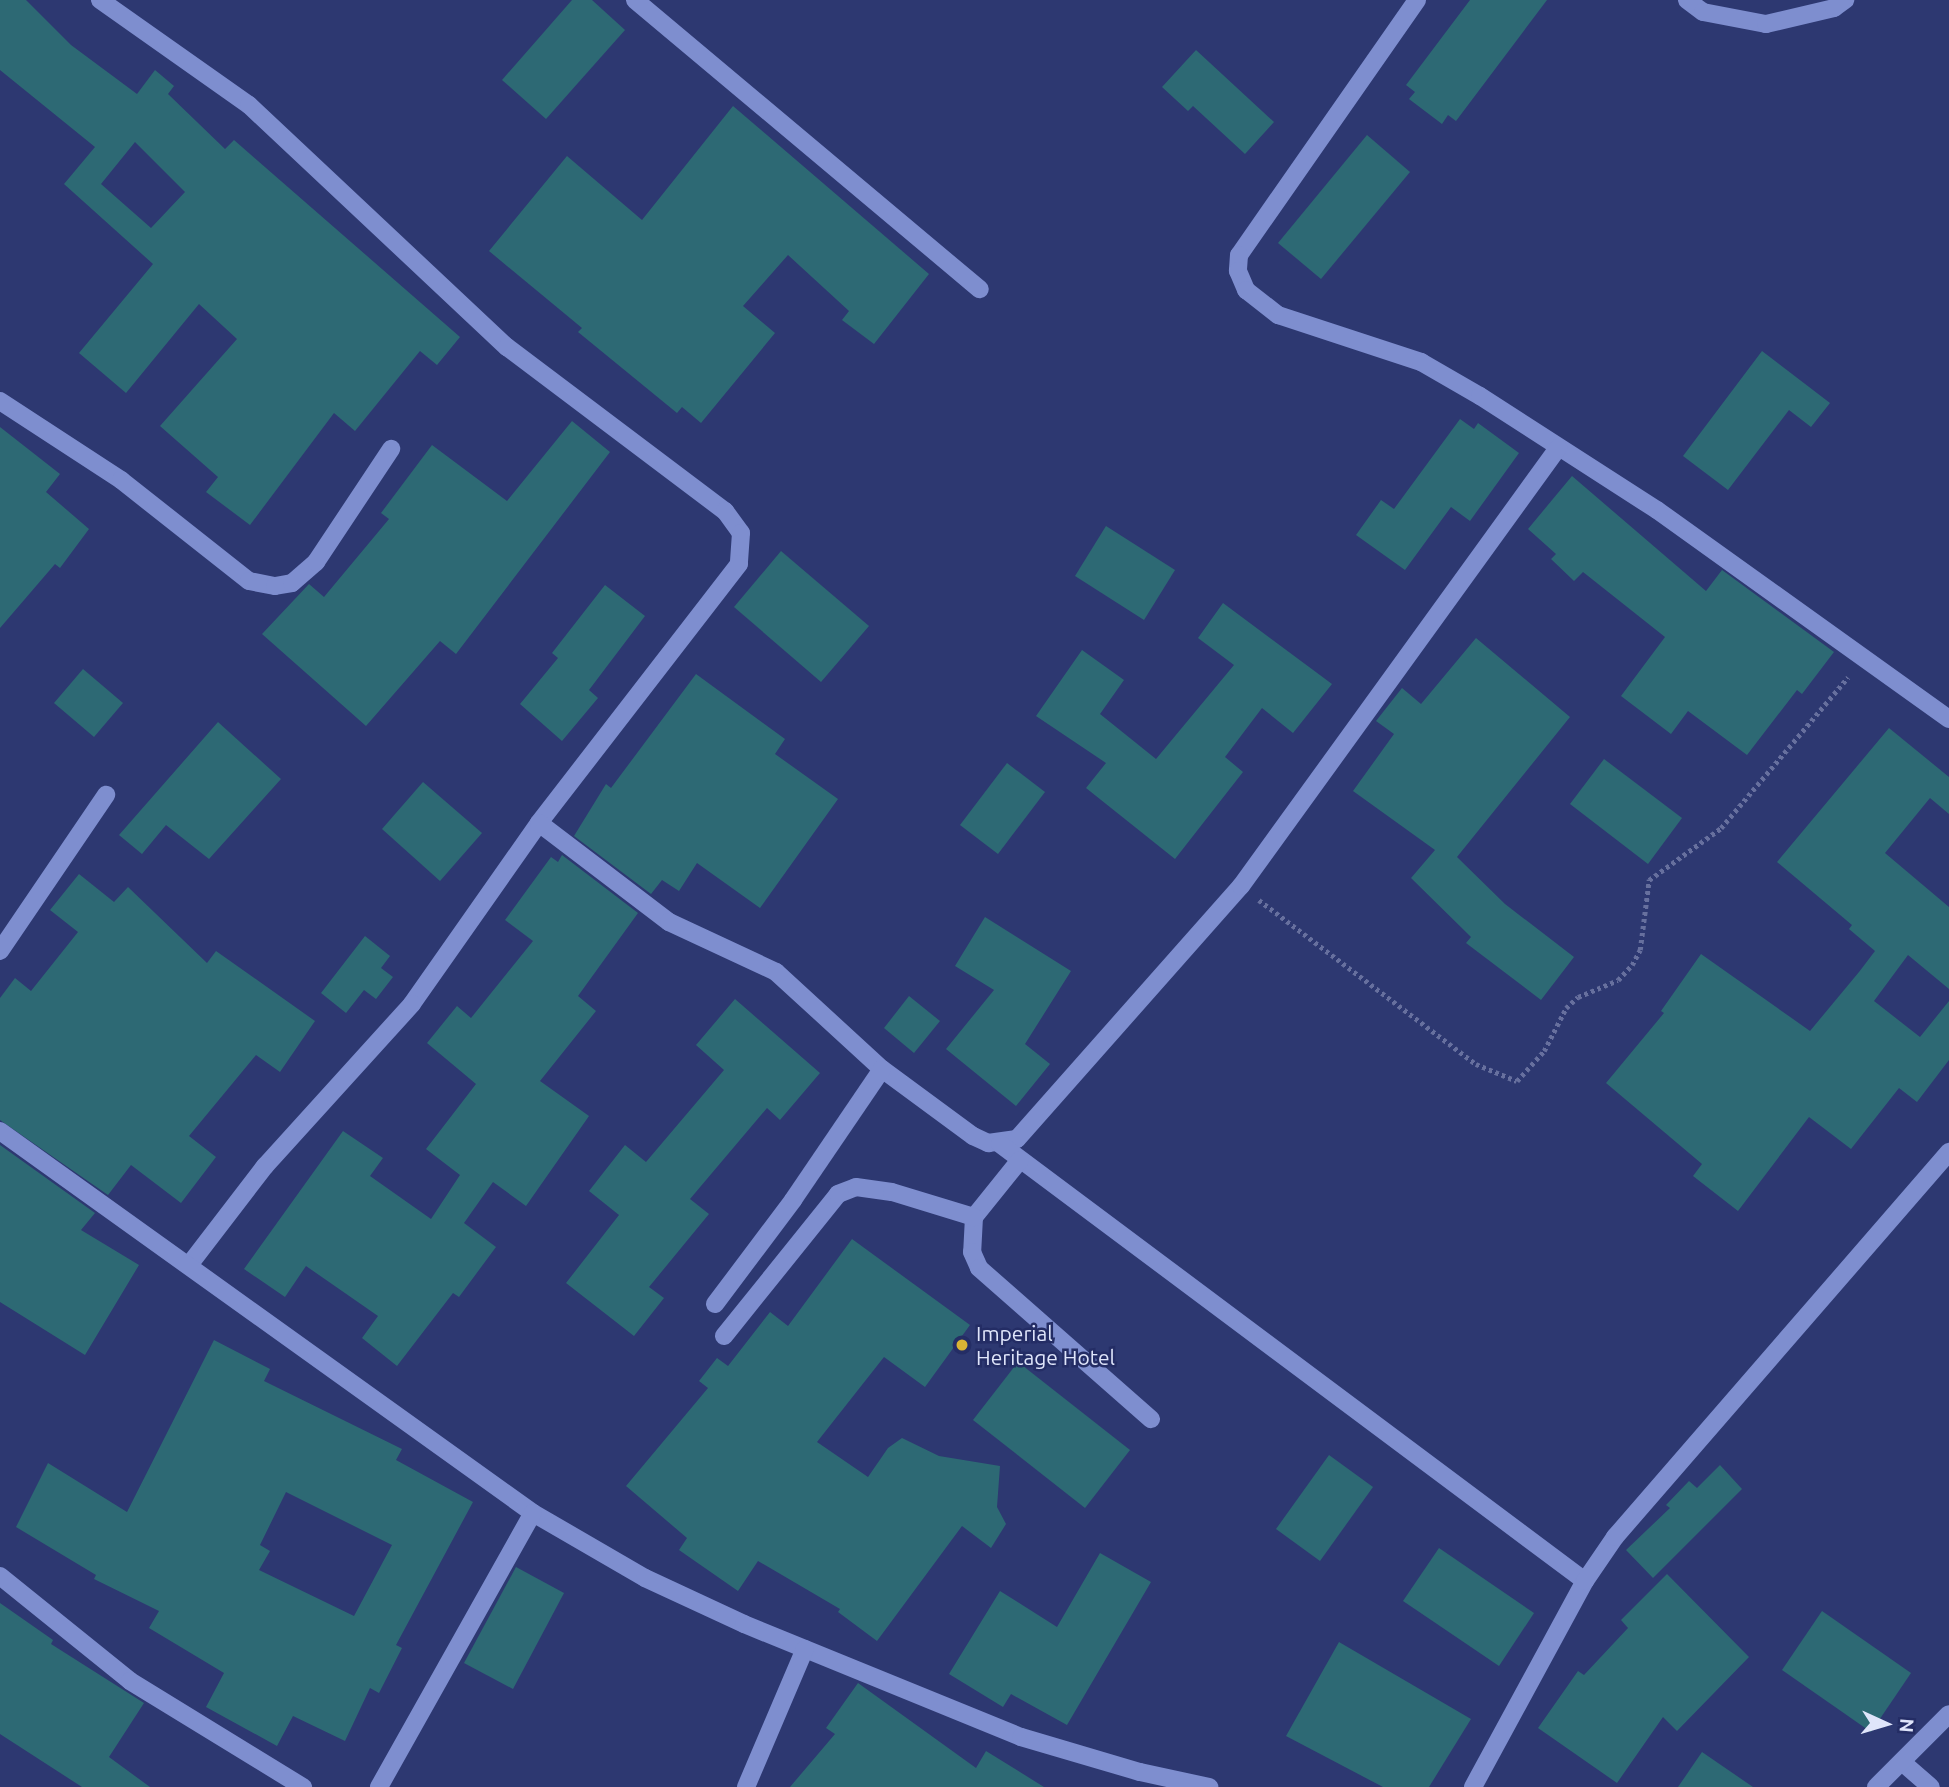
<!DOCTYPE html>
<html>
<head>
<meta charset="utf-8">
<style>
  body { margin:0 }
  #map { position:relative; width:1949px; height:1787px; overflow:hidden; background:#2d3871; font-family:Ubuntu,sans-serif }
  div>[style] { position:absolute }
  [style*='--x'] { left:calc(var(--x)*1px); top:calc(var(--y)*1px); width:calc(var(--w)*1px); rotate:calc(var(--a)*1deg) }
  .building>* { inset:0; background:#2d6974 }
  .path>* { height:4.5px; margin-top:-2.25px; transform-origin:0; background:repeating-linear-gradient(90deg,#67709e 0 3.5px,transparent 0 7px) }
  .minor>* { height:18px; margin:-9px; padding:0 9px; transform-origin:9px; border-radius:9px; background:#7e8ecf }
  .dots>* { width:19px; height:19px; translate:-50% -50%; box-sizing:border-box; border:4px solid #242d65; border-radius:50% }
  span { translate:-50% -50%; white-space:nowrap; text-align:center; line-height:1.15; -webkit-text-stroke:5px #242d65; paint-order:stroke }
  .poi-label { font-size:21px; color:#dfe5fa }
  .left { translate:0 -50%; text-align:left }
  .north { position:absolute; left:1851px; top:1689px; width:70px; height:70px; -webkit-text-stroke:5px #242d65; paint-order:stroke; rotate:94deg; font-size:19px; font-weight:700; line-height:28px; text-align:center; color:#dfe5fa }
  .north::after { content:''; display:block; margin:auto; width:24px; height:32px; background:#dfe5fa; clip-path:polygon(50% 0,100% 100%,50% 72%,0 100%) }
</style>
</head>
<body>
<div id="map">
  <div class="building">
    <i style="clip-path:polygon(evenodd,0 0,26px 0,71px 45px,137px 94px,155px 70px,174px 86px,168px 94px,225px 149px,234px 140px,460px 337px,437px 365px,420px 351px,355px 431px,334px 413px,250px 525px,206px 492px,218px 477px,160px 426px,237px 339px,199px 304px,126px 393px,79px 353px,153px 264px,64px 184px,95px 147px,0 70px,0 0,135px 142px,185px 192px,151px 228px,101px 184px,135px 142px)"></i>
    <i style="clip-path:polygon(572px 0,592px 0,625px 30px,546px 119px,502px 80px)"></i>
    <i style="clip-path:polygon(1470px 0,1547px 0,1456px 121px,1448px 115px,1442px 124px,1409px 99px,1415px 92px,1406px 85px)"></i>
    <i style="clip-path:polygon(1196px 50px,1274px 122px,1245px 154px,1193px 106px,1188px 111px,1162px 87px)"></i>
    <i style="clip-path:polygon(733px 106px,929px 274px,874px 344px,842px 320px,849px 311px,788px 255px,743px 306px,775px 333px,701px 423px,682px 407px,677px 413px,578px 332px,582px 328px,489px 251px,567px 156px,642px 220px)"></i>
    <i style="clip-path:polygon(1367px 135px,1410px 172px,1321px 279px,1278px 243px)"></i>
    <i style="clip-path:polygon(1762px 351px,1830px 403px,1811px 427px,1789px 410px,1728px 490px,1683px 456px)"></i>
    <i style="clip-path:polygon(1460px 419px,1474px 429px,1478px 423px,1519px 453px,1470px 521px,1451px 507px,1405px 570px,1356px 535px,1381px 500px,1394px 509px)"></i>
    <i style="clip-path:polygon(572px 421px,610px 452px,456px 654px,440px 641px,366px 726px,262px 634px,309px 584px,324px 597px,389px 519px,381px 513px,432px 445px,507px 501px)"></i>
    <i style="clip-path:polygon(0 427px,60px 474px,46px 492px,89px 529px,60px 568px,55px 564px,0 628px)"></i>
    <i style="clip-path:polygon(1572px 476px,1706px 591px,1722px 570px,1834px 652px,1802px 694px,1797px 690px,1747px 755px,1688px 711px,1671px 734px,1621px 696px,1665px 637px,1583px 572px,1574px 581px,1551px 559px,1556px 554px,1528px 529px)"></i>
    <i style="clip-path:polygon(1106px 526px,1175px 570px,1144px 620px,1075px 576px)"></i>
    <i style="clip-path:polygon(781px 551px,869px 626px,821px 682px,734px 607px)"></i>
    <i style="clip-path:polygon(605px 585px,645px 616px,589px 690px,598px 698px,562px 741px,520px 704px,558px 658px,552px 653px)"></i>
    <i style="clip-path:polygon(1223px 603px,1332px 684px,1293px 733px,1262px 708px,1225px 757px,1243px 772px,1175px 859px,1086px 788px,1106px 763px,1036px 716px,1082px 650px,1124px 680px,1100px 714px,1156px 759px,1234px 665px,1198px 638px)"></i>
    <i style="clip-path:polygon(1476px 638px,1570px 717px,1457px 857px,1505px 904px,1574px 957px,1541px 1000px,1466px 943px,1471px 937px,1411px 878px,1435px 850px,1353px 791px,1394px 734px,1376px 721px,1402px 688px,1421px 704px)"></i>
    <i style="clip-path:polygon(83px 669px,123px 703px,94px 737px,54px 703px)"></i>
    <i style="clip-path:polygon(696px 674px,785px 739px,775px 754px,838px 799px,760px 908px,697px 863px,679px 891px,662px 880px,651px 894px,574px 836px,606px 784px,611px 788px)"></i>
    <i style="clip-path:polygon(218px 722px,281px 779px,209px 859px,166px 825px,142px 854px,119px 835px)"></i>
    <i style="clip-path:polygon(1889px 728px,1949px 777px,1949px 814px,1930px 798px,1885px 853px,1949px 907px,1949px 989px,1908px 955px,1874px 1001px,1920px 1037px,1949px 1001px,1949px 1060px,1917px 1102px,1899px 1088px,1851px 1149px,1809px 1117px,1738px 1211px,1693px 1176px,1702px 1164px,1606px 1083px,1664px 1013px,1661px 1011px,1701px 954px,1810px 1031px,1859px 972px,1875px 951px,1849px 929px,1852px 925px,1777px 862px)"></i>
    <i style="clip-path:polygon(1604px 759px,1682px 818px,1648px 864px,1570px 804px)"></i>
    <i style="clip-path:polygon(1007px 763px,1045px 792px,998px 854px,960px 825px)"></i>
    <i style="clip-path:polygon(423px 782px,482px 833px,440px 881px,382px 829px)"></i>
    <i style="clip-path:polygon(562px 855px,638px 913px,578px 996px,596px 1011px,540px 1081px,589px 1116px,526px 1206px,493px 1182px,464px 1223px,496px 1247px,459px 1297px,453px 1293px,397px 1366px,362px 1338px,378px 1316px,306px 1266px,285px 1297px,244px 1269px,343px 1131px,383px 1158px,370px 1176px,431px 1219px,460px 1175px,426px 1149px,476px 1084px,427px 1043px,457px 1006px,471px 1018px,533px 941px,505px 920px,551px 857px,558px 862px)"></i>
    <i style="clip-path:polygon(79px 874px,114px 902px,128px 887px,207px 963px,216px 951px,315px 1021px,280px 1072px,256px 1055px,189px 1136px,216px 1157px,181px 1203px,131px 1165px,108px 1195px,0 1120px,0 998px,15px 978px,31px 991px,78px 932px,50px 910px)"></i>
    <i style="clip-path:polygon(985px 917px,1071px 971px,1025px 1044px,1050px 1064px,1016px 1106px,946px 1049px,994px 990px,955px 966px)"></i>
    <i style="clip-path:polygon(365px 936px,390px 956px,381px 968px,393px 977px,376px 999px,364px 990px,346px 1013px,321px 993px)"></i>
    <i style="clip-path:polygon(909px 996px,940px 1021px,914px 1053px,884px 1028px)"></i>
    <i style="clip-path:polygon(735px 999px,820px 1073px,780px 1120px,767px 1108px,690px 1199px,709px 1214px,649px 1287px,664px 1298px,634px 1336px,566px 1283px,619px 1215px,589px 1191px,625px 1145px,646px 1162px,724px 1070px,696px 1045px)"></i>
    <i style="clip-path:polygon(0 1145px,95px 1213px,81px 1230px,139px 1265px,85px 1355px,0 1302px)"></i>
    <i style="clip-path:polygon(852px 1239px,970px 1325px,925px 1387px,884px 1357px,817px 1442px,868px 1477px,888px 1448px,902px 1438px,939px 1456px,1000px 1466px,997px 1507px,1006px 1524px,991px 1548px,962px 1526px,877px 1641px,838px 1612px,840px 1609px,758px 1561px,738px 1591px,679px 1550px,687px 1538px,626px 1486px,708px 1388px,699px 1381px,717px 1358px,728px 1366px,770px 1312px,788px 1326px)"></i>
    <i style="clip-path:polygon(evenodd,214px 1340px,270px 1369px,264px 1381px,402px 1449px,396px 1460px,473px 1502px,396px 1645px,402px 1648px,379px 1693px,370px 1688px,345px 1741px,293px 1716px,277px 1746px,206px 1707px,224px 1673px,149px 1628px,159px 1611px,94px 1579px,96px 1575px,16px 1527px,48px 1463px,127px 1512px,214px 1340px,286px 1492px,392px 1545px,354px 1616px,259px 1570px,270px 1551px,260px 1545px,286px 1492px)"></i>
    <i style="clip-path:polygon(1018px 1362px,1130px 1450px,1085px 1508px,973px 1420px)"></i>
    <i style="clip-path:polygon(1329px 1455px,1373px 1487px,1320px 1561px,1276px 1529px)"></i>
    <i style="clip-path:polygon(1720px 1465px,1742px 1489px,1653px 1578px,1626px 1550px,1670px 1508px,1666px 1505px,1689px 1481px,1697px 1488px)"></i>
    <i style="clip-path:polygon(1439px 1548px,1534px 1613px,1499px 1666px,1403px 1601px)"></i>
    <i style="clip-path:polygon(1100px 1553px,1151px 1582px,1067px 1725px,1011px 1694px,1003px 1707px,949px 1674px,1000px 1591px,1057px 1627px)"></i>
    <i style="clip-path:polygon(516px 1567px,564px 1593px,513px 1689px,464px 1663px)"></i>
    <i style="clip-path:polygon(1667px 1574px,1749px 1657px,1677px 1731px,1663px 1717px,1617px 1783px,1538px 1728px,1578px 1671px,1584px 1675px,1628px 1628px,1621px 1620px)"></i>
    <i style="clip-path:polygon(0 1603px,53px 1640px,51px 1644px,144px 1703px,109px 1757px,150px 1787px,82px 1787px,0 1734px)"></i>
    <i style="clip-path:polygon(1822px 1611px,1911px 1673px,1871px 1732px,1782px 1670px)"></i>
    <i style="clip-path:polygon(1339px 1642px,1471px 1719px,1429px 1787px,1383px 1787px,1286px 1736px)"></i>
    <i style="clip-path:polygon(858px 1683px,976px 1768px,986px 1751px,1044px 1787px,790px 1787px,835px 1734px,826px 1728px)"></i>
    <i style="clip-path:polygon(1702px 1752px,1753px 1787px,1678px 1787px)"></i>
  </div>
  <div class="path">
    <i style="--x:1259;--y:900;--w:272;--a:37.1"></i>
    <i style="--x:1476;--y:1064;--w:44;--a:22.5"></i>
    <i style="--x:1517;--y:1081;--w:40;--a:-48"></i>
    <i style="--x:1544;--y:1051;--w:48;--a:-62.9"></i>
    <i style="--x:1566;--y:1008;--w:16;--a:-43"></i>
    <i style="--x:1578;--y:997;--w:43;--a:-23"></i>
    <i style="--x:1618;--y:980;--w:21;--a:-47"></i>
    <i style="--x:1632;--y:965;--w:17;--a:-62"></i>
    <i style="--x:1640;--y:950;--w:71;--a:-82.7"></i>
    <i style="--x:1649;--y:880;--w:89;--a:-35.8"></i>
    <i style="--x:1721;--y:828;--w:197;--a:-49.9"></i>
  </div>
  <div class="minor">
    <i style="--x:100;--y:0;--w:182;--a:35.2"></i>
    <i style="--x:249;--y:105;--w:354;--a:43.2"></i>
    <i style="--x:507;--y:347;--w:273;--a:37"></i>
    <i style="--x:725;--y:511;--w:27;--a:54"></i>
    <i style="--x:741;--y:533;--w:31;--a:94"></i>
    <i style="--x:739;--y:564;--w:327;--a:127.7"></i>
    <i style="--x:539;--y:823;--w:221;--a:125.1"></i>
    <i style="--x:412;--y:1004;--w:219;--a:132.2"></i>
    <i style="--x:265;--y:1166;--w:125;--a:127.5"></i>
    <i style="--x:635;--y:0;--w:450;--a:40"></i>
    <i style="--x:1417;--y:0;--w:311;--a:124.9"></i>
    <i style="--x:1239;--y:255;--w:16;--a:94"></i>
    <i style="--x:1238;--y:271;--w:21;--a:67"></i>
    <i style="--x:1246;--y:290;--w:41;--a:38"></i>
    <i style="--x:1278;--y:315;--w:151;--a:18.2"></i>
    <i style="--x:1421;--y:362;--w:68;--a:30"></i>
    <i style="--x:1480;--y:396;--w:211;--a:32.8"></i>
    <i style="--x:1657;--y:510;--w:359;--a:35.6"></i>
    <i style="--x:1687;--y:0;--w:20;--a:37"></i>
    <i style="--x:1703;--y:12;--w:64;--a:10.8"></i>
    <i style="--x:1766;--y:24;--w:70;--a:-13.2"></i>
    <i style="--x:1834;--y:8;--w:14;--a:-36"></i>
    <i style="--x:0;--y:401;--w:145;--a:33.1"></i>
    <i style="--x:121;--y:480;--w:163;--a:38.3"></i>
    <i style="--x:249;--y:581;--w:26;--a:11"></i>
    <i style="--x:275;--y:586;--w:17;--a:-10"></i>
    <i style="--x:292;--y:583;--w:32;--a:-41"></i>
    <i style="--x:316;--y:562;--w:136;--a:-56.4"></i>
    <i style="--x:539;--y:823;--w:163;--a:37.3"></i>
    <i style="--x:669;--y:922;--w:118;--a:25"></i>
    <i style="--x:776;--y:972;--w:144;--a:42.5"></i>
    <i style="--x:882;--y:1069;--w:113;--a:36.4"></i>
    <i style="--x:973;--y:1136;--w:17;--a:25"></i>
    <i style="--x:988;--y:1143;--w:29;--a:-8"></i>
    <i style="--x:1017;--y:1139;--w:338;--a:-48.5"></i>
    <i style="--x:1241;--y:886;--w:541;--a:-54.11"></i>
    <i style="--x:0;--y:951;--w:189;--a:-55.8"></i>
    <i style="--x:0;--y:1131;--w:656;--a:35.63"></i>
    <i style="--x:533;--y:1513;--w:129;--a:30.1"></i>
    <i style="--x:645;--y:1578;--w:109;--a:24.9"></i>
    <i style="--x:744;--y:1624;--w:299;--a:22.2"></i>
    <i style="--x:1021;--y:1737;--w:124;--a:16.4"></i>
    <i style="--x:1140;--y:1772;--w:71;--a:12.3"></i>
    <i style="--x:1000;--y:1144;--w:730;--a:36.76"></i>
    <i style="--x:1020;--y:1160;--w:73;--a:128.9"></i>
    <i style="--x:974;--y:1217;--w:35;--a:93"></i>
    <i style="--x:972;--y:1252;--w:17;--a:66"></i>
    <i style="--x:979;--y:1268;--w:229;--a:41.3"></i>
    <i style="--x:715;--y:1304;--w:130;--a:-53.1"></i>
    <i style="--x:793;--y:1200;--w:158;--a:-55.8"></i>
    <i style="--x:724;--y:1336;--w:182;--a:-51.2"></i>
    <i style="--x:838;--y:1194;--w:19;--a:-21"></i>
    <i style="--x:856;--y:1187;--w:36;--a:8"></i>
    <i style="--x:892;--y:1192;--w:86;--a:17"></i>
    <i style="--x:0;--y:1576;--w:167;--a:38.9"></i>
    <i style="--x:130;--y:1681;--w:203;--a:31.5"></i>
    <i style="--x:1902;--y:1762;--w:38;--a:41"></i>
    <i style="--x:379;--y:1787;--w:314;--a:-60.7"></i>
    <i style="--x:746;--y:1787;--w:150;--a:-66.9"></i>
    <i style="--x:1473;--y:1787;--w:234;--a:-61.5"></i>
    <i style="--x:1585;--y:1581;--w:53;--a:-55.7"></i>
    <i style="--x:1615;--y:1537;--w:510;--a:-49.06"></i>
    <i style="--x:1876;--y:1787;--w:103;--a:-45"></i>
  </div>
  <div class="dots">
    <i style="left:962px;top:1345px;background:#d8b434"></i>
  </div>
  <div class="poi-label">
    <span class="left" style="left:976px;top:1345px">Imperial<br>Heritage Hotel</span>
  </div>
  <div class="north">N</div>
</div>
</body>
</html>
